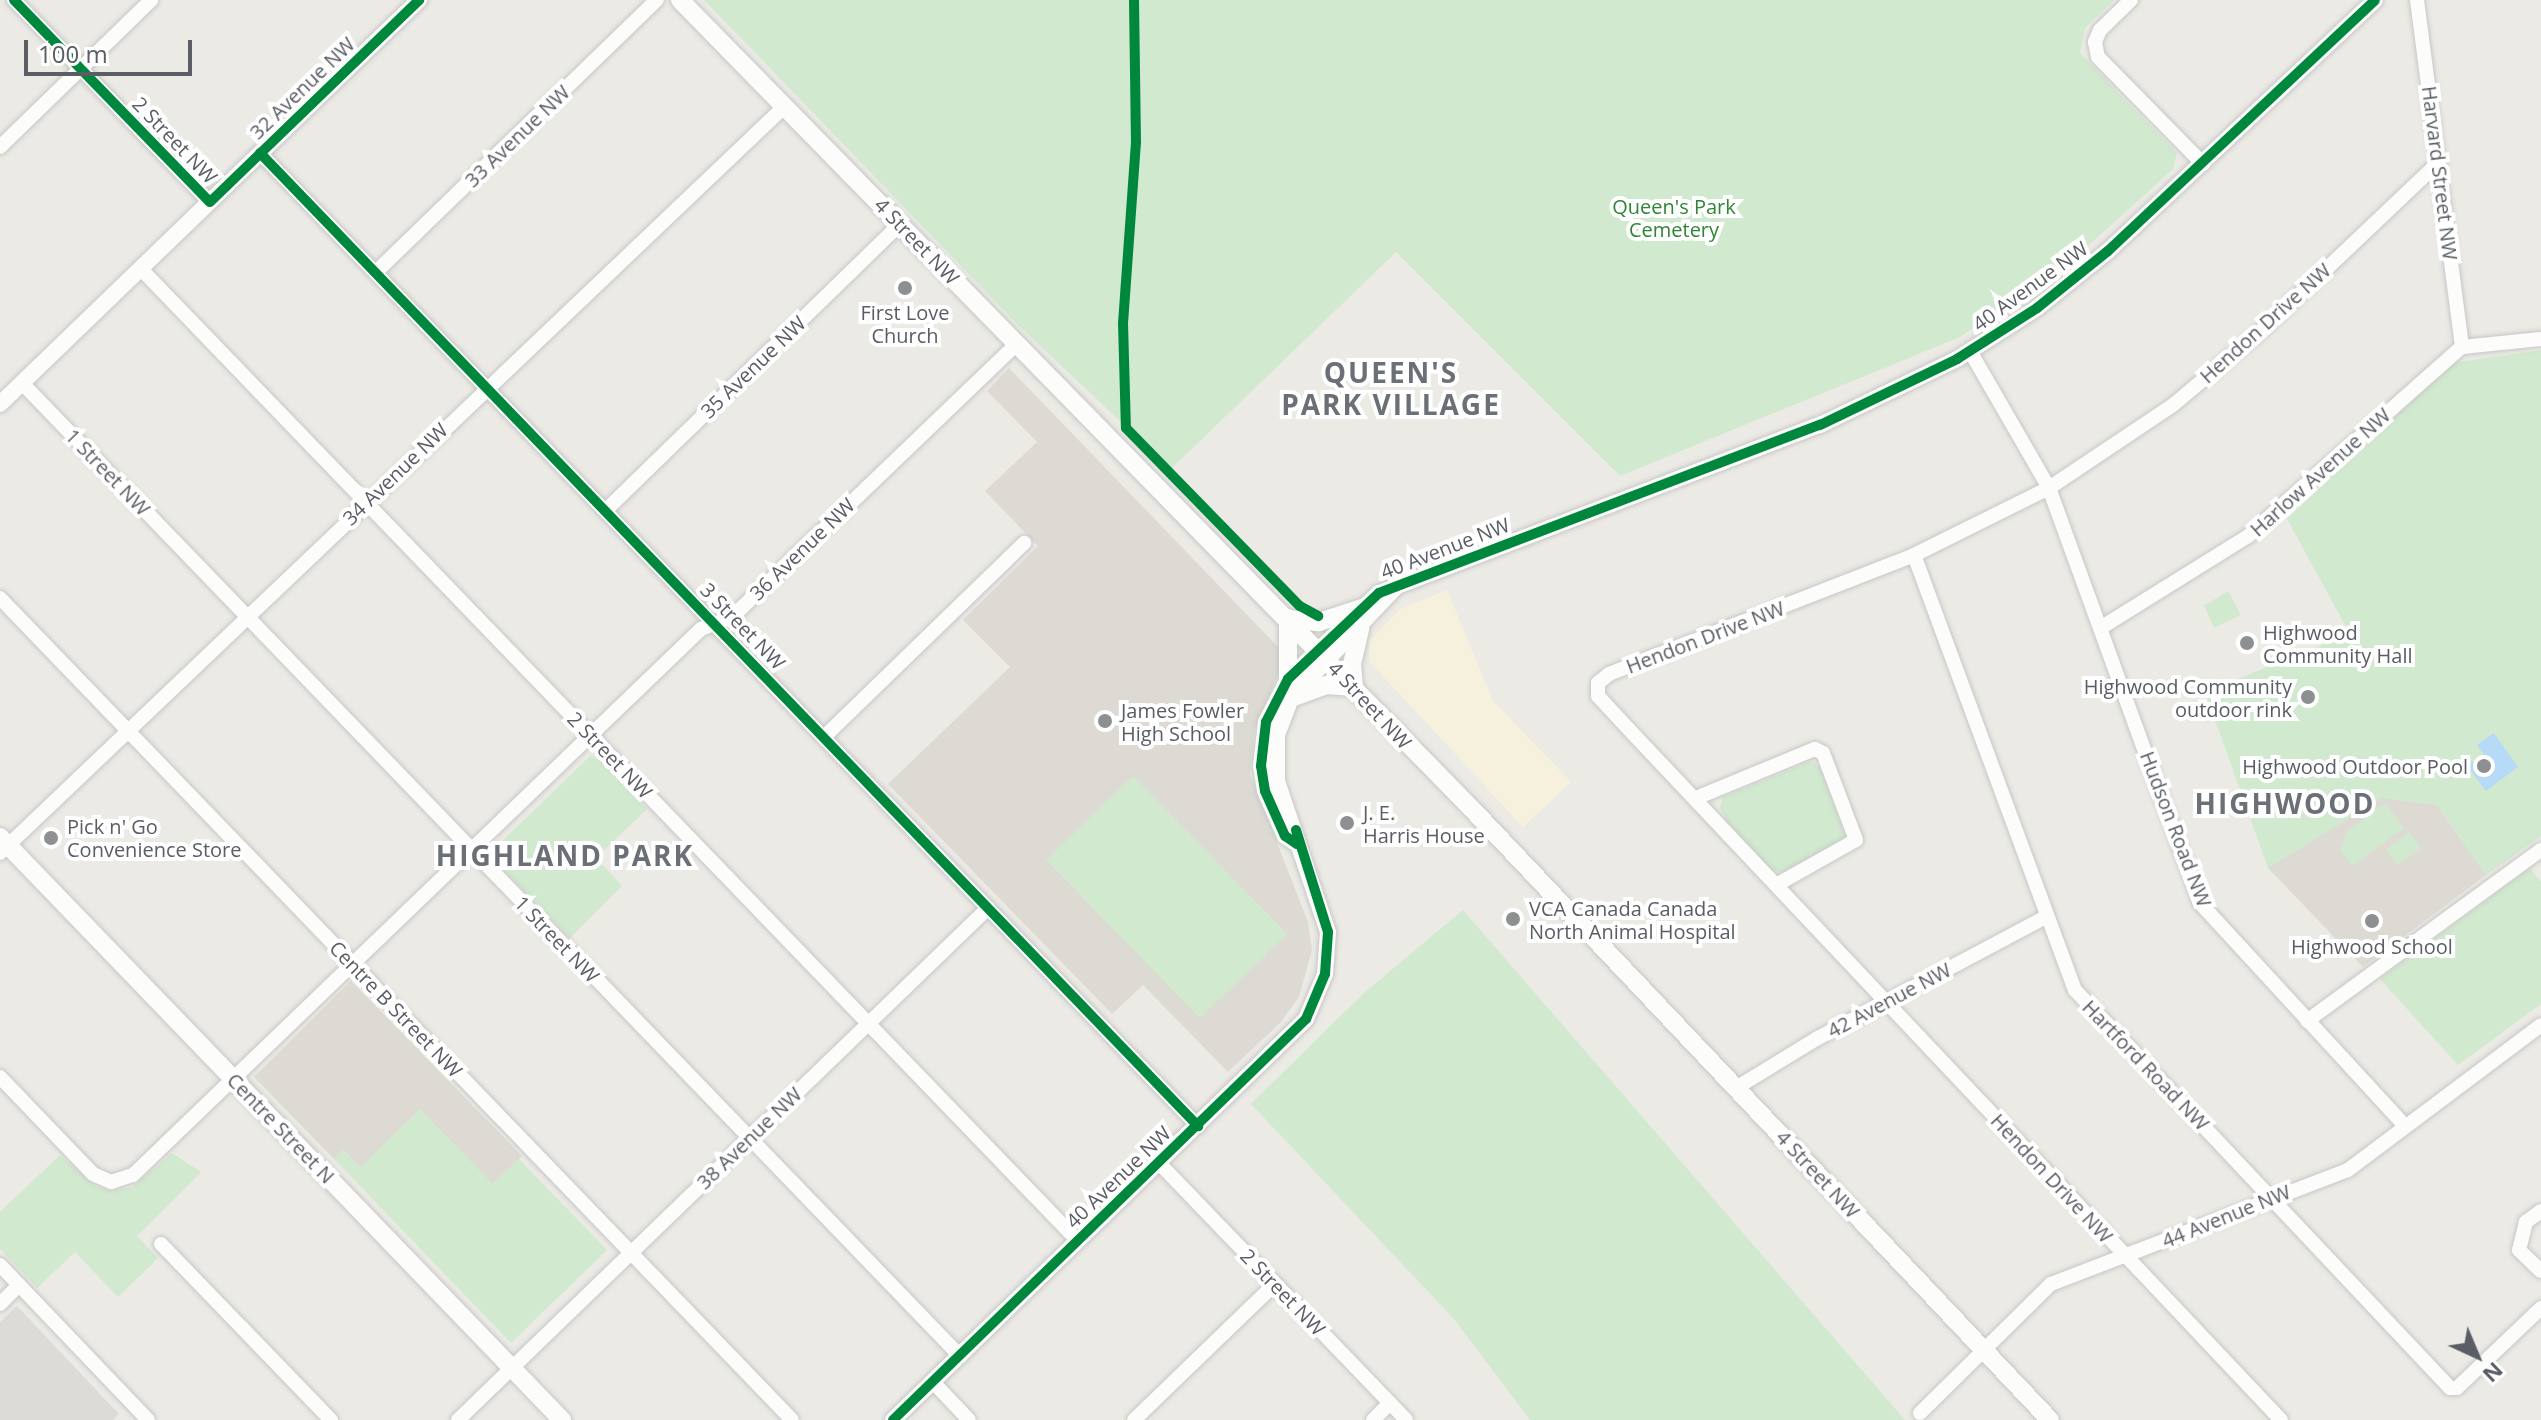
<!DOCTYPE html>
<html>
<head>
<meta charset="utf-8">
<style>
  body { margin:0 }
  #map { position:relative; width:2541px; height:1420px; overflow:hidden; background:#ebeae5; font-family:"Open Sans",sans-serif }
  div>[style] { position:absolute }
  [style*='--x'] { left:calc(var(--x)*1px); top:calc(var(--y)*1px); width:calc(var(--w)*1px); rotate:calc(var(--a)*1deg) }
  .commercial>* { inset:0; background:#f6f1dd }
  .industrial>* { inset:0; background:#dcdbd6 }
  .education>* { inset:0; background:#dcdad3 }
  .green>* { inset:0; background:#d1e9cf }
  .water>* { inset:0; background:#b7dbf7 }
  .roads { filter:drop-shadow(0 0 2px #c7c7c6) drop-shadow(0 0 2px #c7c7c6) }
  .minor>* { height:14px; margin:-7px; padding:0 7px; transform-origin:7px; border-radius:7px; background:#fcfcfb }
  .tertiary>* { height:16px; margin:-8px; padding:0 8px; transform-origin:8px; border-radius:8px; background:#fcfcfb }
  .secondary>* { height:18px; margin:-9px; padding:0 9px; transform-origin:9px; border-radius:9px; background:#fcfcfb }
  .cycleway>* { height:10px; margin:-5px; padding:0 5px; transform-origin:5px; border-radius:5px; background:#00873e }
  .dots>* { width:22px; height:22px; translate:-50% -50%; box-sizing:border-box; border:4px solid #fff; border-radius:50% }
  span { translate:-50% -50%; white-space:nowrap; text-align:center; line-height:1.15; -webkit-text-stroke:8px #fff; paint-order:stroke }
  .street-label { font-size:20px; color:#5a5e64 }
  .park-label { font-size:20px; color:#2f8634 }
  .poi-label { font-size:20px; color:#5a5e64 }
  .left { translate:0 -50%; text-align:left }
  .right { translate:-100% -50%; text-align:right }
  .district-label { font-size:28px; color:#6b7076; font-weight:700; letter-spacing:2px }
  .north { position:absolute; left:2437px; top:1316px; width:80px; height:80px; -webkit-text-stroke:6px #fff; paint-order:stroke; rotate:136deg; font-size:22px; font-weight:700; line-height:32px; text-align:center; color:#5a5e64 }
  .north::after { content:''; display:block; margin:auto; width:28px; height:36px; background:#5a5e64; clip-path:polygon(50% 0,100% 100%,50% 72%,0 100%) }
  .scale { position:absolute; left:24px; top:40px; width:168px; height:36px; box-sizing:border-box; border:4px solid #5a5e64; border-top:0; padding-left:10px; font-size:24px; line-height:28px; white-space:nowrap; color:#5a5e64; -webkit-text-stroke:6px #fff; paint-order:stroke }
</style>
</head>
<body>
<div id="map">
  <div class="commercial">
    <i style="clip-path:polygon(1447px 590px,1493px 701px,1571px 782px,1523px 827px,1369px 661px,1369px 641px,1400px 609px)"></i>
  </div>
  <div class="industrial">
    <i style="clip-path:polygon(17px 1306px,119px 1414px,113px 1420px,0 1420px,0 1322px)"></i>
  </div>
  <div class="education">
    <i style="clip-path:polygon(1009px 368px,1281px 650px,1280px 670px,1254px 730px,1250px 774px,1308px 922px,1312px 950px,1299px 997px,1281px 1022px,1228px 1072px,1143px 985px,1112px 1014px,888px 784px,1010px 667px,963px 620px,1038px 546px,985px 491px,1037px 442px,987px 391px)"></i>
    <i style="clip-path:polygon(2381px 798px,2437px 805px,2486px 875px,2363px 967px,2268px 868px)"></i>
    <i style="clip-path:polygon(351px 981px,522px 1156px,493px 1184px,360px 1167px,343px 1150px,334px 1159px,254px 1077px)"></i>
  </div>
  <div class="green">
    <i style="clip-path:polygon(704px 0,2114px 0,2085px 28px,2080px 53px,2177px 153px,2173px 169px,2067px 265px,1960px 337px,1620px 476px,1396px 252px,1171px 469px,1017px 324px)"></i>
    <i style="clip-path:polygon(2541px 350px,2541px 836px,2486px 875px,2437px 805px,2381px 798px,2268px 868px,2205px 692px,2350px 634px,2287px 519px,2452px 363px)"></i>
    <i style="clip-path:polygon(2228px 591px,2241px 615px,2214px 628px,2204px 606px)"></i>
    <i style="clip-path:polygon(590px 756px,601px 760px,647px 809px,596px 858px,622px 886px,570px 938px,500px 866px,496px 847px)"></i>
    <i style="clip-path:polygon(1811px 761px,1820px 767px,1845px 836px,1843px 842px,1788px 872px,1772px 871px,1728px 823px,1720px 808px,1723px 797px)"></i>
    <i style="clip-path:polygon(1133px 776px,1287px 934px,1200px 1018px,1046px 860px)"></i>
    <i style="clip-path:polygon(2385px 803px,2404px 828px,2352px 866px,2341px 851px,2346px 832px)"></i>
    <i style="clip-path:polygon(2409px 832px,2421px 848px,2397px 865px,2386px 850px)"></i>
    <i style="clip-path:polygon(2530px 868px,2541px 882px,2541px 1004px,2458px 1065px,2380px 979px)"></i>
    <i style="clip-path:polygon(1463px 910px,1905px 1420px,1530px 1420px,1454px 1319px,1251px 1104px,1364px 993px)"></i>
    <i style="clip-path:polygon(420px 1109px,493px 1184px,519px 1159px,607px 1250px,511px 1343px,334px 1159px,343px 1150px,361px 1167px)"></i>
    <i style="clip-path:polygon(172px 1153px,201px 1172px,137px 1236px,158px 1258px,118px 1297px,75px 1252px,37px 1288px,0 1249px,0 1212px,60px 1155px,95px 1186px,110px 1191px,132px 1187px)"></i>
  </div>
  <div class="water">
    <i style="clip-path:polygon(2494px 733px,2518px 767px,2486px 791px,2467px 766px,2476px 760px,2486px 774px,2494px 769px,2477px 745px)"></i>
  </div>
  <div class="roads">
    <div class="minor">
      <i style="--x:14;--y:0;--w:281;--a:45.9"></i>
      <i style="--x:2131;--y:0;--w:43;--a:135.9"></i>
      <i style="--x:2100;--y:30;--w:13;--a:113"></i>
      <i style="--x:2095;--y:42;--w:15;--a:79"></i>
      <i style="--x:2098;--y:57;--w:150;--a:45.5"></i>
      <i style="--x:2417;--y:0;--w:350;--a:82.6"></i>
      <i style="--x:0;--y:147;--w:211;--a:-44.2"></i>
      <i style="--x:260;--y:153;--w:1352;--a:46.05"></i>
      <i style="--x:141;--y:269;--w:1350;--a:46.05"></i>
      <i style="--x:376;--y:272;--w:391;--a:-44.1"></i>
      <i style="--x:1970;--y:351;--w:158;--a:60"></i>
      <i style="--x:2049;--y:488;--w:442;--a:70"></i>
      <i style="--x:2200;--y:903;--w:301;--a:47.4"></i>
      <i style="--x:22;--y:383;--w:1352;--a:46.05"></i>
      <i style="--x:606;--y:510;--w:410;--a:-44.2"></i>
      <i style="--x:1914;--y:555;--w:464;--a:69.7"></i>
      <i style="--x:2075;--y:990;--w:547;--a:46.7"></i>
      <i style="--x:2450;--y:1388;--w:7;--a:0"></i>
      <i style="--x:2457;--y:1388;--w:116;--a:-43.6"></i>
      <i style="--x:0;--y:598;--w:1141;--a:46.06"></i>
      <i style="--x:2102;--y:627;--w:172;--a:-31.9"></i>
      <i style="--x:2248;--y:536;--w:286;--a:-41.5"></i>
      <i style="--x:2462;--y:347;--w:79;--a:-5.8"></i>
      <i style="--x:824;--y:737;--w:279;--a:-44.1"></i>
      <i style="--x:1696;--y:798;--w:129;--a:-22.4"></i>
      <i style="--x:1815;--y:749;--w:9;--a:27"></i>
      <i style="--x:1823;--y:753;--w:93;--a:69.2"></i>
      <i style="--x:1856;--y:840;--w:90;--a:150.6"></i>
      <i style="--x:0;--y:853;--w:1084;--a:-43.58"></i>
      <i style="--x:2307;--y:1021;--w:290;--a:-36.2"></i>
      <i style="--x:0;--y:1077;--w:134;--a:46.2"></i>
      <i style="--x:93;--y:1174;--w:20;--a:24"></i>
      <i style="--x:111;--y:1182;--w:23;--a:-18"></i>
      <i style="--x:133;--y:1175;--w:788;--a:-43.87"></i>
      <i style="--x:701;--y:629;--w:33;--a:-21"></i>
      <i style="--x:732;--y:617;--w:396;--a:-43.8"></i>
      <i style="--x:1736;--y:1088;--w:96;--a:-31.4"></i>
      <i style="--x:1818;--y:1038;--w:258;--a:-28"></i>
      <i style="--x:1159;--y:1163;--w:356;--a:46.1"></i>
      <i style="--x:2541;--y:1211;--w:19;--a:144"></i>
      <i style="--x:2526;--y:1222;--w:29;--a:104"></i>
      <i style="--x:2519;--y:1250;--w:30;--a:44"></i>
      <i style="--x:161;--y:1244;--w:245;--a:46"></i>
      <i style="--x:0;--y:1265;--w:214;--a:46.3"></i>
      <i style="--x:0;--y:1304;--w:27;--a:-45"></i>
      <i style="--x:933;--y:1382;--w:52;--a:46.5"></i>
      <i style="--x:1920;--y:1413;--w:184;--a:-44.6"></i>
      <i style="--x:2051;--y:1284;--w:318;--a:-21"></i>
      <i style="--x:2348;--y:1170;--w:241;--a:-36.9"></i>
      <i style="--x:458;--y:1420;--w:737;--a:-44.01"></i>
      <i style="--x:1134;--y:1420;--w:196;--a:-44"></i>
      <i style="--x:1373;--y:1420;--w:24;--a:-45"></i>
      <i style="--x:2281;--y:1420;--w:939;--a:-133.36"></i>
      <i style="--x:1636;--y:737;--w:56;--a:-132.8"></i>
      <i style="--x:1598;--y:696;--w:13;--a:-90"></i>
      <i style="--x:1598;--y:683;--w:14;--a:-39"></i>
      <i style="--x:1609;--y:674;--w:327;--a:-21.3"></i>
      <i style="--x:1914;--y:555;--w:151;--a:-26.4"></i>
      <i style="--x:2049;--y:488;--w:149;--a:-33.8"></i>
      <i style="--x:2173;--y:405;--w:116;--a:-40.1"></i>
      <i style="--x:2262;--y:330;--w:244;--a:-43.5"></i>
    </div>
    <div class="tertiary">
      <i style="--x:0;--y:404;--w:582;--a:-43.96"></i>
      <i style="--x:1297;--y:844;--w:14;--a:-146"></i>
      <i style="--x:1285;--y:836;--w:49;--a:-114"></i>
      <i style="--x:1265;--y:791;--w:25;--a:-99"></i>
      <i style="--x:1261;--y:766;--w:44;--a:-83.5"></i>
      <i style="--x:1266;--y:722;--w:48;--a:-62.9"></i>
      <i style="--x:1288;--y:679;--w:125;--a:-43.4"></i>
      <i style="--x:1379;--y:593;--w:472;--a:-20.9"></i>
      <i style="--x:1820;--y:425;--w:152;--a:-25.7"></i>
      <i style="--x:1957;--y:359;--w:95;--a:-32.5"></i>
      <i style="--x:2037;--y:308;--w:91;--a:-38.8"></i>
      <i style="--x:2108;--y:251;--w:366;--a:-43.2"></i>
      <i style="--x:893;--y:1420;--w:576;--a:-44.16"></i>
      <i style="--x:1306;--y:1019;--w:49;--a:-67.1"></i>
      <i style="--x:1325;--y:974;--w:42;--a:-85.9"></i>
      <i style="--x:1328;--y:932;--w:159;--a:-108.7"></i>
      <i style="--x:1277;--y:781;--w:46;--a:-90"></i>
      <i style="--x:1277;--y:735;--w:40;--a:-69"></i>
      <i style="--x:1291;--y:698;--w:153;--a:-46.6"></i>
    </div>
    <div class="secondary">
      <i style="--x:680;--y:0;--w:1132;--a:45.61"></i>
      <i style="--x:1472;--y:809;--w:841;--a:46.59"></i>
      <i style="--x:1288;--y:618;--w:61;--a:90"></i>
      <i style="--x:1288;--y:619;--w:31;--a:6"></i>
      <i style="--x:1319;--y:622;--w:45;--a:-18"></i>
      <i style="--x:1354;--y:687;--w:23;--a:-95"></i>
      <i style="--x:1352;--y:664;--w:37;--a:-77"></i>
      <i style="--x:1291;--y:698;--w:37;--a:-20"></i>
      <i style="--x:1326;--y:685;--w:28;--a:4"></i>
      <i style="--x:0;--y:837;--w:810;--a:46.05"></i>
    </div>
  </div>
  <div class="cycleway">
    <i style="--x:14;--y:0;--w:281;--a:45.9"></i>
    <i style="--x:210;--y:202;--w:291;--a:-44"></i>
    <i style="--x:1134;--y:0;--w:142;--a:89.2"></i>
    <i style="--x:1136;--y:142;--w:181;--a:94.1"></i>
    <i style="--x:1123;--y:323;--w:105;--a:88.4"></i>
    <i style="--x:1126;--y:428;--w:249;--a:45.7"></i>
    <i style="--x:1300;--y:606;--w:21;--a:29"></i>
    <i style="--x:260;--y:153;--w:1352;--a:46.05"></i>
    <i style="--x:1297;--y:844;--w:14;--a:-146"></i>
    <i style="--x:1285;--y:836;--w:49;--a:-114"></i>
    <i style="--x:1265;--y:791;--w:25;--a:-99"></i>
    <i style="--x:1261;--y:766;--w:44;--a:-83.5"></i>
    <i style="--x:1266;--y:722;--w:48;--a:-62.9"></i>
    <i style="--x:1288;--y:679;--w:125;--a:-43.4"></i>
    <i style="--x:1379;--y:593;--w:472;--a:-20.9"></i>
    <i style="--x:1820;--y:425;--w:152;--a:-25.7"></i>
    <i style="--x:1957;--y:359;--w:95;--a:-32.5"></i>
    <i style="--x:2037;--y:308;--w:91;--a:-38.8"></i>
    <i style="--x:2108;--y:251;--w:366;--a:-43.2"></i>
    <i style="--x:893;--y:1420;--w:576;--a:-44.16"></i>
    <i style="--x:1306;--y:1019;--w:49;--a:-67.1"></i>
    <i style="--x:1325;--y:974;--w:42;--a:-85.9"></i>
    <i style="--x:1328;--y:932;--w:107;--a:-107.4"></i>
  </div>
  <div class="dots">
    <i style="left:905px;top:288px;background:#8d8f91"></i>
    <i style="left:2247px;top:643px;background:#8d8f91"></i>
    <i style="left:2308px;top:697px;background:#8d8f91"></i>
    <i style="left:1105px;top:721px;background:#8d8f91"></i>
    <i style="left:2484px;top:766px;background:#8d8f91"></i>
    <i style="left:1347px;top:823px;background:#8d8f91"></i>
    <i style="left:51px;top:838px;background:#8d8f91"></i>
    <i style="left:1513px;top:919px;background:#8d8f91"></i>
    <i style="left:2372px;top:921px;background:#8d8f91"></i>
  </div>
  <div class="street-label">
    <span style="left:302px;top:88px;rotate:-44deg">32 Avenue NW</span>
    <span style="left:517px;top:136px;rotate:-44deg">33 Avenue NW</span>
    <span style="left:175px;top:140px;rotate:46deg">2 Street NW</span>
    <span style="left:2440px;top:173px;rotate:83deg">Harvard Street NW</span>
    <span style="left:917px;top:241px;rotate:46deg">4 Street NW</span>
    <span style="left:2030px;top:286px;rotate:-36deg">40 Avenue NW</span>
    <span style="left:2265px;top:323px;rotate:-42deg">Hendon Drive NW</span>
    <span style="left:753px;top:367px;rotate:-44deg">35 Avenue NW</span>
    <span style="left:108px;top:472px;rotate:46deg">1 Street NW</span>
    <span style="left:2320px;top:472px;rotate:-42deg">Harlow Avenue NW</span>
    <span style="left:395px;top:474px;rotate:-44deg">34 Avenue NW</span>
    <span style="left:1445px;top:548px;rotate:-21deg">40 Avenue NW</span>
    <span style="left:802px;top:549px;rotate:-44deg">36 Avenue NW</span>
    <span style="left:743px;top:626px;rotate:46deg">3 Street NW</span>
    <span style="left:1705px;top:637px;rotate:-21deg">Hendon Drive NW</span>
    <span style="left:1370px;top:705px;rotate:47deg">4 Street NW</span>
    <span style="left:610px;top:755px;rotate:46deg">2 Street NW</span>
    <span style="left:2176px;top:829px;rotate:69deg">Hudson Road NW</span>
    <span style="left:557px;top:939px;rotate:46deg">1 Street NW</span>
    <span style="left:1889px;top:1000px;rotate:-28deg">42 Avenue NW</span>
    <span style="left:396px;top:1009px;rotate:46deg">Centre B Street NW</span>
    <span style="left:2146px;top:1065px;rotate:46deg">Hartford Road NW</span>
    <span style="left:281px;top:1128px;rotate:46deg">Centre Street N</span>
    <span style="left:749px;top:1138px;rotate:-44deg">38 Avenue NW</span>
    <span style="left:1818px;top:1174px;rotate:47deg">4 Street NW</span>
    <span style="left:1118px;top:1177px;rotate:-44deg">40 Avenue NW</span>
    <span style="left:2052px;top:1178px;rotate:47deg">Hendon Drive NW</span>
    <span style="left:2226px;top:1216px;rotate:-22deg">44 Avenue NW</span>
    <span style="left:1283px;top:1292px;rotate:46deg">2 Street NW</span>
  </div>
  <div class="park-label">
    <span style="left:1674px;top:218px">Queen's Park<br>Cemetery</span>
  </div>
  <div class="poi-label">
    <span style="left:905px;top:324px">First Love<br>Church</span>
    <span class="left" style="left:2263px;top:644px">Highwood<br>Community Hall</span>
    <span class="right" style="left:2292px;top:698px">Highwood Community<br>outdoor rink</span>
    <span class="left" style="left:1121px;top:722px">James Fowler<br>High School</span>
    <span class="right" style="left:2468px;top:766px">Highwood Outdoor Pool</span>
    <span class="left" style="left:1363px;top:824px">J. E.<br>Harris House</span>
    <span class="left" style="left:67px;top:838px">Pick n' Go<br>Convenience Store</span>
    <span class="left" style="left:1529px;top:920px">VCA Canada Canada<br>North Animal Hospital</span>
    <span style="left:2372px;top:946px">Highwood School</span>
  </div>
  <div class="district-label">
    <span style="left:1391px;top:388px">QUEEN'S<br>PARK VILLAGE</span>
    <span style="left:2285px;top:803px">HIGHWOOD</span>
    <span style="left:565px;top:855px">HIGHLAND PARK</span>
  </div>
  <div class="north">N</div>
  <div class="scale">100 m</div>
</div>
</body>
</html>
